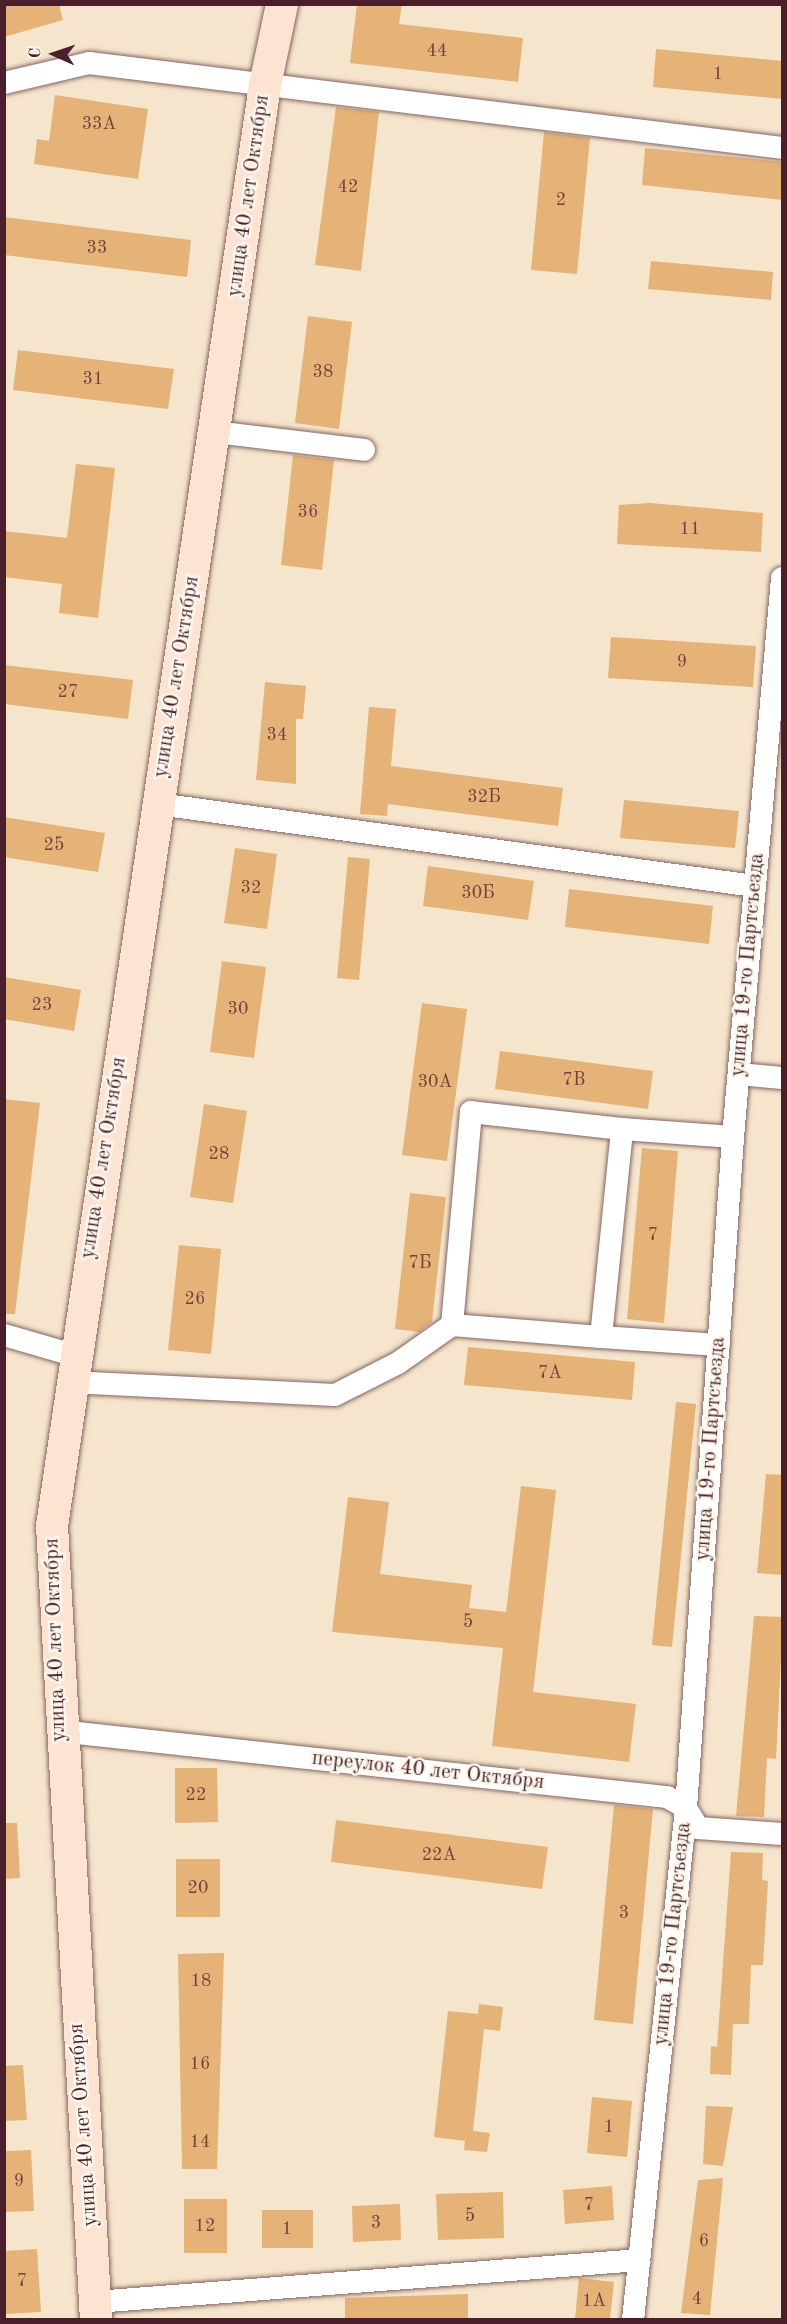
<!DOCTYPE html>
<html>
<head>
<meta charset="utf-8">
<style>
  body { margin:0 }
  #map { position:relative; width:787px; height:2324px; overflow:hidden; background:#f5e5cc; font-family:"Old Standard TT",serif }
  div>[style] { position:absolute }
  [style*='--x'] { left:calc(var(--x)*1px); top:calc(var(--y)*1px); width:calc(var(--w)*1px); rotate:calc(var(--a)*1deg) }
  .building>* { inset:0; background:#e5b278 }
  .roads { filter:drop-shadow(0 0 2px #866463) drop-shadow(0 0 2px #866463) }
  .minor>* { height:22px; margin:-11px; padding:0 11px; transform-origin:11px; border-radius:11px; background:#fff }
  .secondary>* { height:32px; margin:-16px; padding:0 16px; transform-origin:16px; border-radius:16px; background:#fde3d1 }
  span { translate:-50% -50%; white-space:nowrap; text-align:center; line-height:1.15; -webkit-text-stroke:5px #fbf7ec; paint-order:stroke }
  .number-label { font-size:18px; color:#71443e }
  .number-label span { -webkit-text-stroke-width:0 }
  .street-label { font-size:21px; color:#4a1f2b }
  .frame { position:absolute; inset:0; border:6px solid #4a1f2b; pointer-events:none }
  .north { position:absolute; left:24px; top:24px; width:60px; height:60px; -webkit-text-stroke:4px #fbf7ec; paint-order:stroke; rotate:273deg; font-size:16px; font-weight:700; line-height:24px; text-align:center; color:#4a1f2b }
  .north::after { content:''; display:block; margin:auto; width:21px; height:27px; background:#4a1f2b; clip-path:polygon(50% 0,100% 100%,50% 72%,0 100%) }
</style>
</head>
<body>
<div id="map">
  <div class="building">
    <i style="clip-path:polygon(4px 4px,59px 4px,63px 20px,4px 37px)"></i>
    <i style="clip-path:polygon(357px 4px,402px 4px,399px 24px,523px 38px,518px 82px,350px 63px)"></i>
    <i style="clip-path:polygon(656px 49px,783px 61px,783px 99px,653px 87px)"></i>
    <i style="clip-path:polygon(55px 95px,148px 109px,138px 179px,34px 164px,37px 139px,49px 141px)"></i>
    <i style="clip-path:polygon(336px 107px,379px 112px,361px 271px,315px 265px)"></i>
    <i style="clip-path:polygon(544px 132px,590px 138px,577px 274px,531px 270px)"></i>
    <i style="clip-path:polygon(645px 148px,783px 162px,783px 200px,642px 185px)"></i>
    <i style="clip-path:polygon(4px 217px,191px 240px,187px 277px,4px 255px)"></i>
    <i style="clip-path:polygon(651px 261px,773px 272px,771px 300px,648px 289px)"></i>
    <i style="clip-path:polygon(308px 316px,352px 322px,339px 429px,295px 423px)"></i>
    <i style="clip-path:polygon(18px 350px,174px 369px,168px 409px,13px 390px)"></i>
    <i style="clip-path:polygon(293px 455px,334px 460px,322px 570px,281px 565px)"></i>
    <i style="clip-path:polygon(76px 464px,115px 468px,98px 618px,59px 613px,62px 584px,4px 577px,4px 531px,67px 538px)"></i>
    <i style="clip-path:polygon(650px 503px,763px 513px,761px 552px,617px 544px,619px 505px)"></i>
    <i style="clip-path:polygon(611px 637px,756px 646px,753px 687px,608px 678px)"></i>
    <i style="clip-path:polygon(4px 665px,133px 680px,128px 719px,4px 704px)"></i>
    <i style="clip-path:polygon(265px 682px,306px 686px,303px 719px,296px 719px,296px 784px,256px 780px)"></i>
    <i style="clip-path:polygon(369px 707px,396px 709px,391px 766px,563px 788px,558px 826px,388px 804px,387px 816px,360px 814px)"></i>
    <i style="clip-path:polygon(624px 800px,739px 811px,735px 848px,620px 838px)"></i>
    <i style="clip-path:polygon(4px 817px,105px 833px,98px 872px,4px 857px)"></i>
    <i style="clip-path:polygon(235px 848px,277px 854px,267px 929px,224px 923px)"></i>
    <i style="clip-path:polygon(348px 857px,370px 859px,359px 980px,337px 978px)"></i>
    <i style="clip-path:polygon(428px 866px,534px 881px,528px 920px,423px 906px)"></i>
    <i style="clip-path:polygon(569px 889px,713px 906px,709px 944px,565px 927px)"></i>
    <i style="clip-path:polygon(222px 961px,266px 967px,254px 1058px,210px 1052px)"></i>
    <i style="clip-path:polygon(4px 977px,81px 990px,74px 1031px,4px 1019px)"></i>
    <i style="clip-path:polygon(422px 1003px,467px 1009px,447px 1161px,402px 1155px)"></i>
    <i style="clip-path:polygon(500px 1051px,653px 1071px,648px 1109px,495px 1089px)"></i>
    <i style="clip-path:polygon(4px 1099px,40px 1103px,15px 1314px,4px 1314px)"></i>
    <i style="clip-path:polygon(204px 1104px,247px 1111px,233px 1203px,190px 1197px)"></i>
    <i style="clip-path:polygon(642px 1148px,678px 1151px,664px 1323px,627px 1319px)"></i>
    <i style="clip-path:polygon(410px 1193px,446px 1197px,432px 1322px,419px 1332px,395px 1329px)"></i>
    <i style="clip-path:polygon(179px 1245px,221px 1249px,211px 1354px,168px 1350px)"></i>
    <i style="clip-path:polygon(468px 1347px,635px 1362px,632px 1400px,464px 1385px)"></i>
    <i style="clip-path:polygon(676px 1402px,696px 1404px,672px 1647px,652px 1645px)"></i>
    <i style="clip-path:polygon(766px 1474px,783px 1475px,783px 1575px,757px 1573px)"></i>
    <i style="clip-path:polygon(521px 1486px,556px 1490px,533px 1692px,636px 1704px,629px 1762px,492px 1746px,503px 1648px,332px 1632px,348px 1497px,389px 1502px,380px 1574px,472px 1585px,469px 1608px,506px 1612px)"></i>
    <i style="clip-path:polygon(754px 1616px,783px 1617px,776px 1759px,767px 1758px,764px 1817px,736px 1816px)"></i>
    <i style="clip-path:polygon(175px 1768px,217px 1768px,218px 1822px,175px 1823px)"></i>
    <i style="clip-path:polygon(614px 1805px,653px 1809px,633px 2024px,594px 2020px)"></i>
    <i style="clip-path:polygon(336px 1820px,548px 1847px,542px 1889px,331px 1862px)"></i>
    <i style="clip-path:polygon(4px 1823px,17px 1823px,20px 1878px,4px 1879px)"></i>
    <i style="clip-path:polygon(731px 1852px,763px 1853px,762px 1880px,768px 1881px,763px 1965px,751px 1965px,749px 2024px,733px 2024px,731px 2075px,710px 2074px,711px 2046px,717px 2047px)"></i>
    <i style="clip-path:polygon(176px 1859px,220px 1859px,220px 1917px,176px 1917px)"></i>
    <i style="clip-path:polygon(224px 1953px,217px 2169px,182px 2169px,178px 1954px)"></i>
    <i style="clip-path:polygon(479px 2004px,503px 2007px,500px 2031px,484px 2029px,473px 2131px,490px 2133px,487px 2152px,464px 2150px,465px 2141px,434px 2137px,448px 2011px,478px 2014px)"></i>
    <i style="clip-path:polygon(23px 2065px,27px 2120px,4px 2121px,4px 2066px)"></i>
    <i style="clip-path:polygon(592px 2097px,632px 2101px,627px 2157px,587px 2153px)"></i>
    <i style="clip-path:polygon(706px 2106px,733px 2107px,723px 2166px,703px 2164px)"></i>
    <i style="clip-path:polygon(31px 2150px,34px 2211px,4px 2212px,4px 2151px)"></i>
    <i style="clip-path:polygon(723px 2178px,710px 2315px,681px 2313px,698px 2180px)"></i>
    <i style="clip-path:polygon(612px 2186px,614px 2220px,565px 2224px,563px 2190px)"></i>
    <i style="clip-path:polygon(503px 2192px,504px 2238px,438px 2240px,436px 2194px)"></i>
    <i style="clip-path:polygon(184px 2199px,227px 2199px,227px 2253px,184px 2253px)"></i>
    <i style="clip-path:polygon(400px 2204px,401px 2240px,353px 2242px,352px 2206px)"></i>
    <i style="clip-path:polygon(262px 2210px,313px 2210px,313px 2248px,262px 2248px)"></i>
    <i style="clip-path:polygon(37px 2249px,41px 2312px,4px 2314px,4px 2251px)"></i>
    <i style="clip-path:polygon(579px 2278px,614px 2282px,610px 2319px,575px 2319px)"></i>
    <i style="clip-path:polygon(468px 2294px,468px 2319px,345px 2319px,345px 2298px)"></i>
  </div>
  <div class="roads">
    <div class="minor">
      <i style="--x:4;--y:83;--w:87;--a:-13.2"></i>
      <i style="--x:89;--y:63;--w:698;--a:6.99"></i>
      <i style="--x:214;--y:432;--w:151;--a:6.8"></i>
      <i style="--x:158;--y:804;--w:602;--a:7.83"></i>
      <i style="--x:739;--y:1074;--w:43;--a:5.3"></i>
      <i style="--x:622;--y:1129;--w:111;--a:4.1"></i>
      <i style="--x:4;--y:1335;--w:72;--a:16.2"></i>
      <i style="--x:601;--y:1337;--w:118;--a:3.9"></i>
      <i style="--x:70;--y:1382;--w:265;--a:2.8"></i>
      <i style="--x:335;--y:1395;--w:71;--a:-26.9"></i>
      <i style="--x:398;--y:1363;--w:66;--a:-35.1"></i>
      <i style="--x:452;--y:1325;--w:149;--a:4.6"></i>
      <i style="--x:601;--y:1337;--w:209;--a:-84.2"></i>
      <i style="--x:622;--y:1129;--w:152;--a:-173.6"></i>
      <i style="--x:471;--y:1112;--w:214;--a:95.1"></i>
      <i style="--x:59;--y:1731;--w:612;--a:6.2"></i>
      <i style="--x:667;--y:1797;--w:22;--a:30"></i>
      <i style="--x:686;--y:1808;--w:23;--a:59"></i>
      <i style="--x:698;--y:1828;--w:84;--a:4.1"></i>
      <i style="--x:95;--y:2302;--w:546;--a:-4.41"></i>
      <i style="--x:633;--y:2320;--w:515;--a:-84.09"></i>
      <i style="--x:686;--y:1808;--w:673;--a:-85.99"></i>
      <i style="--x:733;--y:1137;--w:561;--a:-84.99"></i>
    </div>
    <div class="secondary">
      <i style="--x:96;--y:2320;--w:795;--a:-93.17"></i>
      <i style="--x:52;--y:1526;--w:1457;--a:-81.59"></i>
      <i style="--x:265;--y:85;--w:83;--a:-78.1"></i>
    </div>
  </div>
  <div class="number-label">
    <span style="left:437px;top:51px">44</span>
    <span style="left:718px;top:74px">1</span>
    <span style="left:99px;top:124px">33А</span>
    <span style="left:348px;top:187px">42</span>
    <span style="left:561px;top:200px">2</span>
    <span style="left:97px;top:248px">33</span>
    <span style="left:323px;top:372px">38</span>
    <span style="left:93px;top:379px">31</span>
    <span style="left:308px;top:512px">36</span>
    <span style="left:690px;top:529px">11</span>
    <span style="left:682px;top:662px">9</span>
    <span style="left:68px;top:692px">27</span>
    <span style="left:277px;top:735px">34</span>
    <span style="left:484px;top:797px">32Б</span>
    <span style="left:54px;top:845px">25</span>
    <span style="left:251px;top:888px">32</span>
    <span style="left:478px;top:893px">30Б</span>
    <span style="left:42px;top:1005px">23</span>
    <span style="left:238px;top:1009px">30</span>
    <span style="left:574px;top:1080px">7В</span>
    <span style="left:435px;top:1082px">30А</span>
    <span style="left:219px;top:1154px">28</span>
    <span style="left:653px;top:1235px">7</span>
    <span style="left:420px;top:1263px">7Б</span>
    <span style="left:195px;top:1299px">26</span>
    <span style="left:550px;top:1373px">7А</span>
    <span style="left:468px;top:1622px">5</span>
    <span style="left:196px;top:1795px">22</span>
    <span style="left:439px;top:1855px">22А</span>
    <span style="left:198px;top:1888px">20</span>
    <span style="left:624px;top:1913px">3</span>
    <span style="left:201px;top:1981px">18</span>
    <span style="left:200px;top:2064px">16</span>
    <span style="left:609px;top:2127px">1</span>
    <span style="left:200px;top:2142px">14</span>
    <span style="left:19px;top:2181px">9</span>
    <span style="left:589px;top:2205px">7</span>
    <span style="left:470px;top:2216px">5</span>
    <span style="left:376px;top:2223px">3</span>
    <span style="left:205px;top:2226px">12</span>
    <span style="left:287px;top:2229px">1</span>
    <span style="left:704px;top:2241px">6</span>
    <span style="left:22px;top:2281px">7</span>
    <span style="left:697px;top:2299px">4</span>
    <span style="left:594px;top:2301px">1А</span>
  </div>
  <div class="street-label">
    <span style="left:249px;top:196px;rotate:-82deg">улица 40 лет Октября</span>
    <span style="left:177px;top:677px;rotate:-81deg">улица 40 лет Октября</span>
    <span style="left:748px;top:965px;rotate:-85deg">улица 19-го Партсъезда</span>
    <span style="left:104px;top:1158px;rotate:-81deg">улица 40 лет Октября</span>
    <span style="left:711px;top:1449px;rotate:-86deg">улица 19-го Партсъезда</span>
    <span style="left:56px;top:1640px;rotate:-92deg">улица 40 лет Октября</span>
    <span style="left:428px;top:1771px;rotate:6deg">переулок 40 лет Октября</span>
    <span style="left:673px;top:1934px;rotate:-84deg">улица 19-го Партсъезда</span>
    <span style="left:84px;top:2125px;rotate:-94deg">улица 40 лет Октября</span>
  </div>
  <div class="frame"></div>
  <div class="north">С</div>
</div>
</body>
</html>
